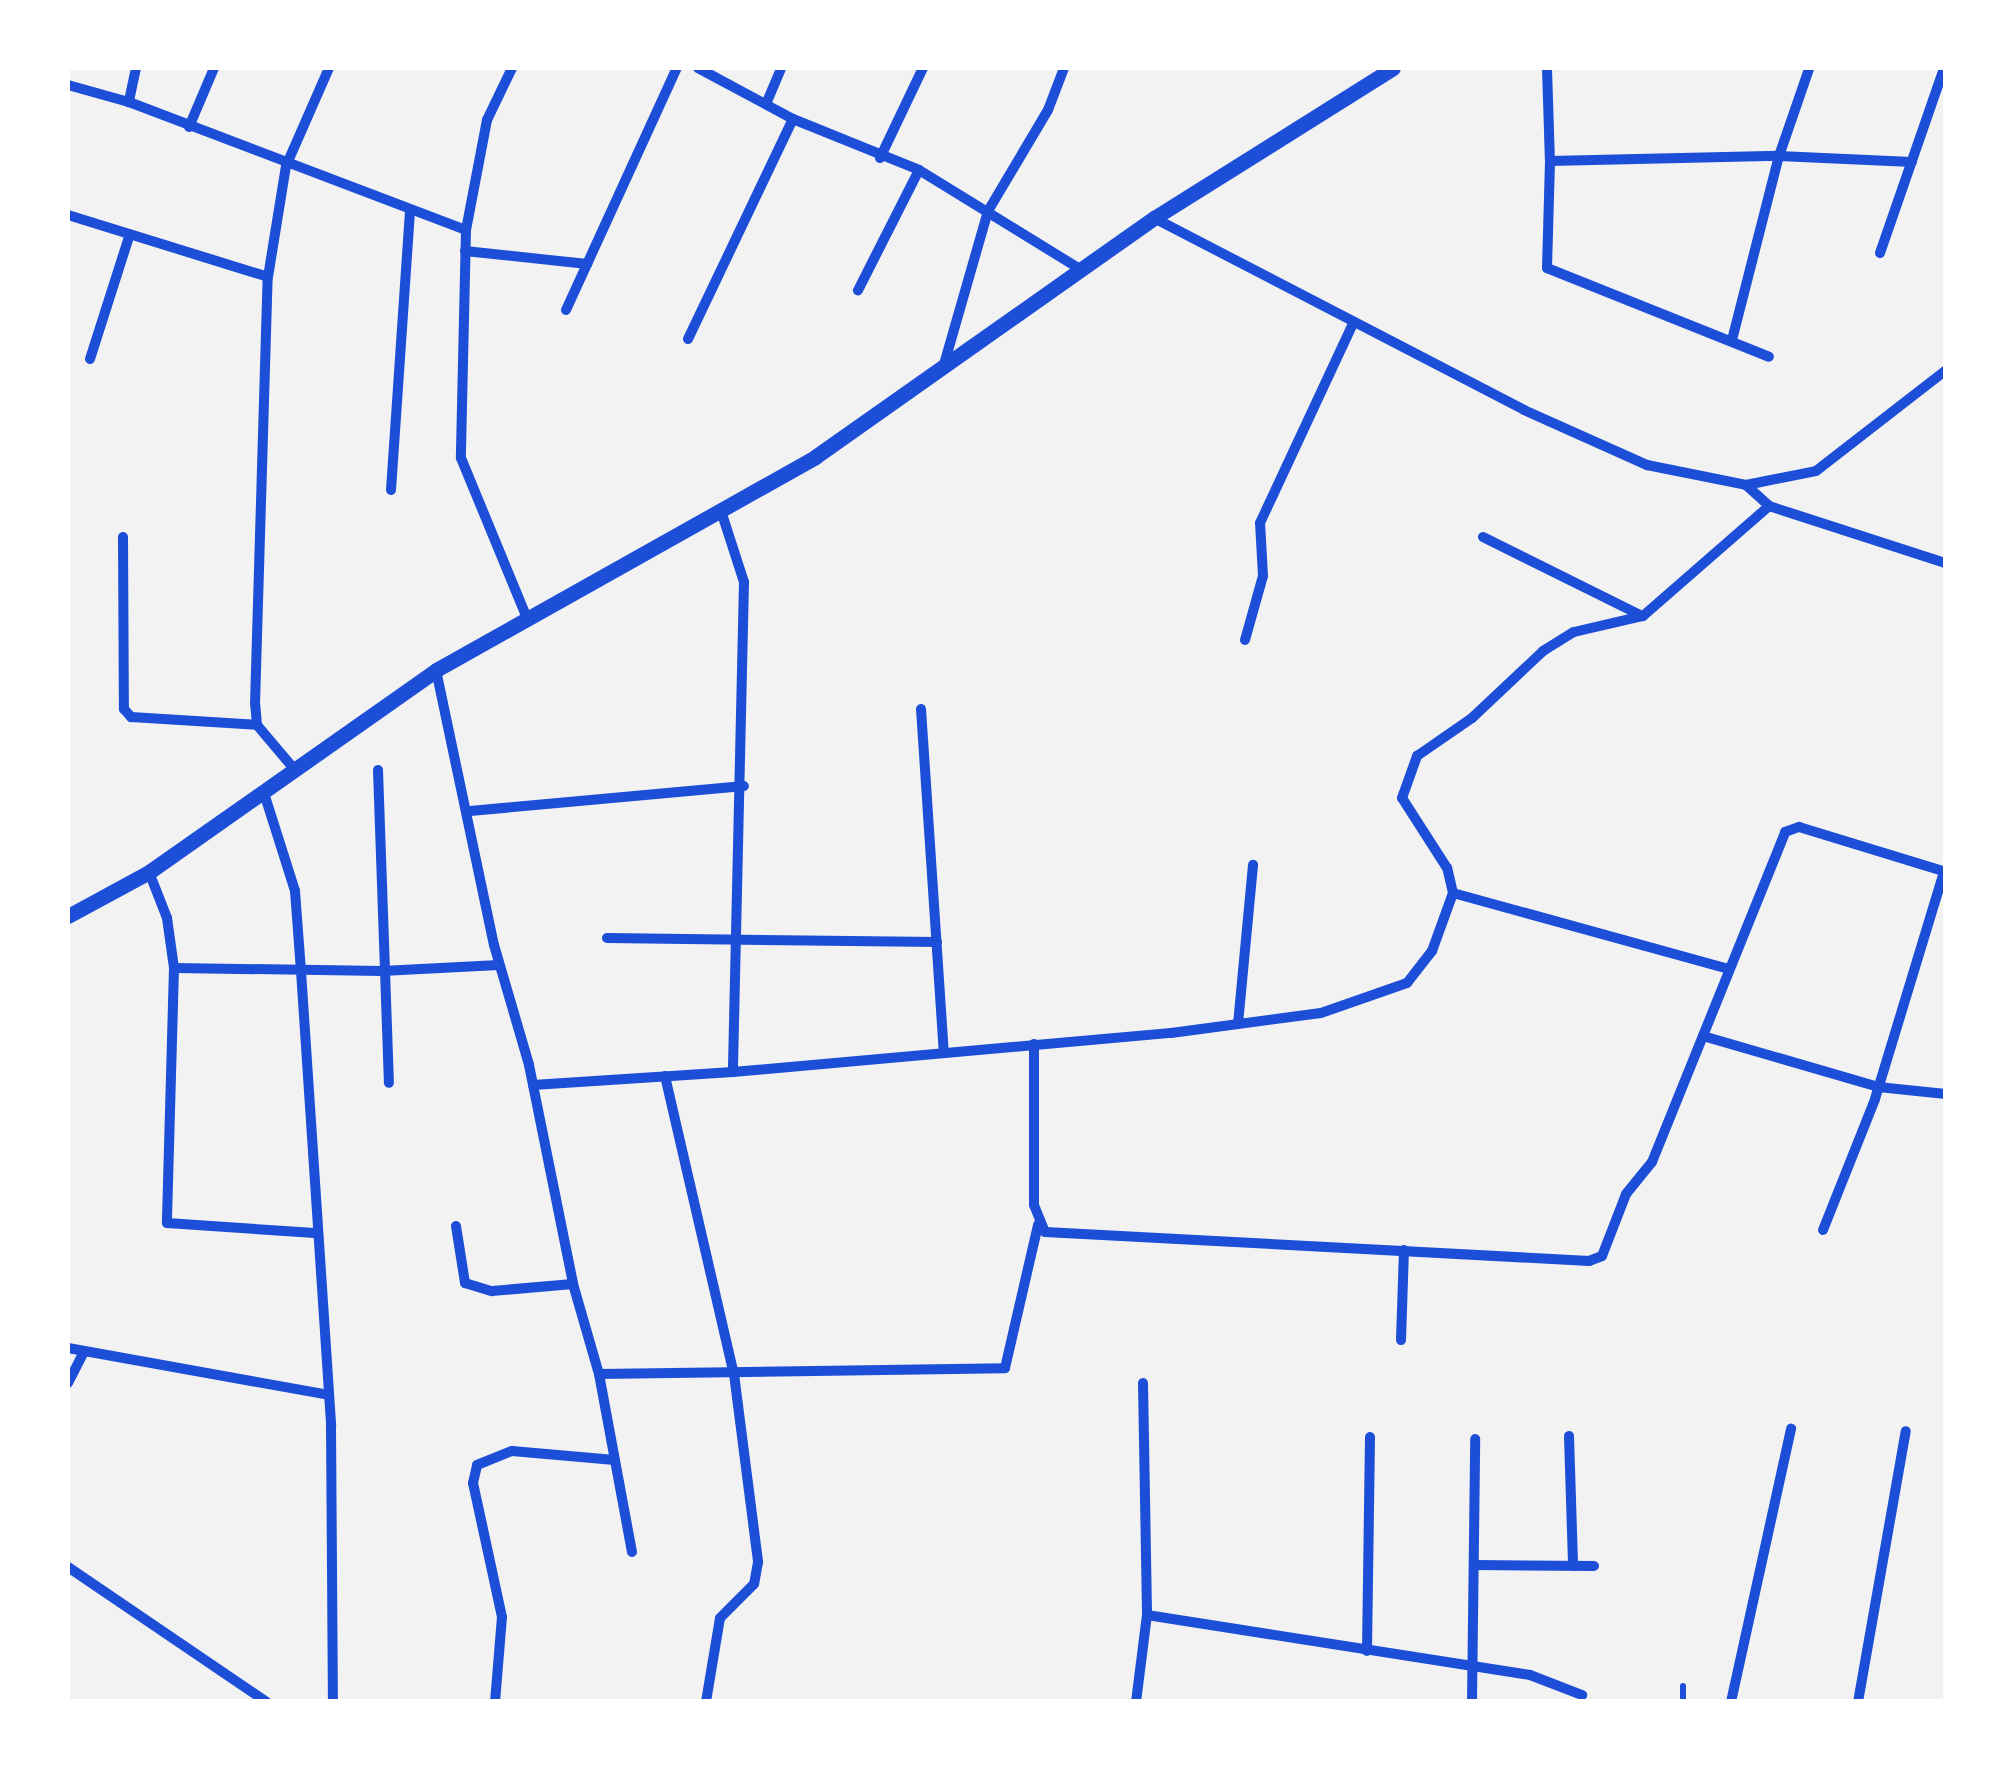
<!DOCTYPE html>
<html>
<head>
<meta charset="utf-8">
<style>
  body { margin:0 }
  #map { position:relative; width:2013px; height:1769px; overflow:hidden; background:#f2f2f2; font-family:Bitter,serif }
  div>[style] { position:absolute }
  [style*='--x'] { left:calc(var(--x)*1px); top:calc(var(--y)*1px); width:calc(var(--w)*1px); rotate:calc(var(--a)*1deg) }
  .service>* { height:6px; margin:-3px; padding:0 3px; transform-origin:3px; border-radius:3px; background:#1d4ed8 }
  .minor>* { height:10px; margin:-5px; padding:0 5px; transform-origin:5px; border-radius:5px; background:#1d4ed8 }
  .tertiary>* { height:15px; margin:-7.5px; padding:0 7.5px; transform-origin:7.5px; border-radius:7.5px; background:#1d4ed8 }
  span { translate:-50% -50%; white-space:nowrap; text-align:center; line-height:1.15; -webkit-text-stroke:10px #fff; paint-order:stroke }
  .frame { position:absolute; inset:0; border:70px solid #fff; pointer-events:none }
</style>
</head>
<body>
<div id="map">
  <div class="service">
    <i style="--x:1683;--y:1702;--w:16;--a:-90"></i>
  </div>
  <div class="minor">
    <i style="--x:136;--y:68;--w:35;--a:102"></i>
    <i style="--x:129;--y:102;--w:360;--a:20.8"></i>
    <i style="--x:466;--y:230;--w:228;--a:91.3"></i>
    <i style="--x:461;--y:458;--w:173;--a:67.6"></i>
    <i style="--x:698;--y:68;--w:108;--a:28.2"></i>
    <i style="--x:793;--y:119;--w:136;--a:22"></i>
    <i style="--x:919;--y:170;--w:135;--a:116.9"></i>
    <i style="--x:1547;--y:68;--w:93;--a:88.2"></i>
    <i style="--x:1550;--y:161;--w:229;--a:-1.3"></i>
    <i style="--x:1779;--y:156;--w:92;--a:-71"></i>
    <i style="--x:68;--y:85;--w:63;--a:15.6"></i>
    <i style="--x:766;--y:104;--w:39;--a:-67"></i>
    <i style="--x:189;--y:127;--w:64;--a:-67"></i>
    <i style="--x:880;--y:158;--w:100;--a:-64.5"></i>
    <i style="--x:1550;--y:161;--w:107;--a:91.6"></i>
    <i style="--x:1547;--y:268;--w:239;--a:21.8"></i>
    <i style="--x:919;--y:170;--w:189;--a:31.6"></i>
    <i style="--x:68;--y:215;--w:209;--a:17.2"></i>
    <i style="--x:1154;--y:218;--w:417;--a:27.4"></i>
    <i style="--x:1524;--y:410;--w:135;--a:24.1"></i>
    <i style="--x:1647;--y:465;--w:101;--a:11.4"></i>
    <i style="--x:1746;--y:485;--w:71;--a:-11.3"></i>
    <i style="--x:1816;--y:471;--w:165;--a:-37.8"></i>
    <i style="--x:466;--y:230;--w:112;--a:-79.2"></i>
    <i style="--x:487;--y:120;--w:58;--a:-64.3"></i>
    <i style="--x:465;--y:251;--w:123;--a:6.1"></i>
    <i style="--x:1880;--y:253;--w:196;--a:-70.9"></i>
    <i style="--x:566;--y:310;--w:266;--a:-65.4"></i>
    <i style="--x:688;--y:339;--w:244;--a:-64.5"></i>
    <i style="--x:1732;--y:340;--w:190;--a:-75.7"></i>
    <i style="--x:1779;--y:156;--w:133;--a:2.6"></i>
    <i style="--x:90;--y:359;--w:131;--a:-72.3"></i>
    <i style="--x:945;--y:361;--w:156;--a:-74"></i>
    <i style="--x:988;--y:211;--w:117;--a:-59.3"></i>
    <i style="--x:1048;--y:110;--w:45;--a:-69.1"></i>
    <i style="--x:1746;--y:485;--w:31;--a:42"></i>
    <i style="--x:1769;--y:506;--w:186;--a:17.9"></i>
    <i style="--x:391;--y:490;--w:281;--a:-86.1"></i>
    <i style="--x:722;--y:514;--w:71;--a:72.1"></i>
    <i style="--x:744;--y:582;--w:490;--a:91.3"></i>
    <i style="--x:733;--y:1072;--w:440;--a:-5.1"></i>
    <i style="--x:1171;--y:1033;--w:151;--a:-7.6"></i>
    <i style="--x:1321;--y:1013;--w:91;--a:-19.2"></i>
    <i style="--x:1407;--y:983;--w:41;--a:-52"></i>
    <i style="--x:1432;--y:951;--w:62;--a:-70.1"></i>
    <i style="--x:1453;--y:893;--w:26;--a:-103"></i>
    <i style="--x:1447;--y:868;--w:83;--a:-122.7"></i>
    <i style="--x:1402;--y:798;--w:45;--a:-70.3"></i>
    <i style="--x:1417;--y:756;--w:67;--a:-34.6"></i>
    <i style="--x:1472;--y:718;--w:98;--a:-43.3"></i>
    <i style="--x:1543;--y:651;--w:36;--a:-32"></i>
    <i style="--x:1574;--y:632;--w:71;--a:-13.1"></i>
    <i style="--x:1643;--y:616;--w:167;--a:-41.1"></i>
    <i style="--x:123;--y:537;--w:172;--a:89.7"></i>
    <i style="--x:124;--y:709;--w:11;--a:49"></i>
    <i style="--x:131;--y:717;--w:126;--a:3.6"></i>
    <i style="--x:1483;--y:537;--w:178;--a:26.4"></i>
    <i style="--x:1245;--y:640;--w:66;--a:-74.3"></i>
    <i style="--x:1263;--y:576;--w:53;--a:-93.2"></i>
    <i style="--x:1260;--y:523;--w:220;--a:-65"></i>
    <i style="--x:436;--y:670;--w:281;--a:78.1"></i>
    <i style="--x:494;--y:945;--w:125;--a:73.7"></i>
    <i style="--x:529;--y:1065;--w:223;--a:78.6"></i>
    <i style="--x:573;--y:1284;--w:94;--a:73.9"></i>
    <i style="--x:599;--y:1374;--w:181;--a:79.5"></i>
    <i style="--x:921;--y:709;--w:343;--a:86.2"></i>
    <i style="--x:295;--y:770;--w:59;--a:-130.2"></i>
    <i style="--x:257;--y:725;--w:21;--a:-95"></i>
    <i style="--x:255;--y:704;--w:427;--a:-88.3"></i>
    <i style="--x:268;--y:277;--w:112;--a:-80.8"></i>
    <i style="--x:286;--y:166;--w:107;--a:-66.3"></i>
    <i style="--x:378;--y:770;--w:313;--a:88"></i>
    <i style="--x:264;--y:793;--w:103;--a:72.4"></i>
    <i style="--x:295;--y:891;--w:80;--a:85.7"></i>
    <i style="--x:301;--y:971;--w:456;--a:86.2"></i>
    <i style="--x:331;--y:1426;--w:276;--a:89.6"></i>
    <i style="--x:470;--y:811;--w:275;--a:-5.2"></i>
    <i style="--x:149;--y:872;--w:49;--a:68.6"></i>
    <i style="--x:167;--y:918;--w:50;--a:82"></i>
    <i style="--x:174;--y:968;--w:255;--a:91.6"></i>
    <i style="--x:167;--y:1223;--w:148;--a:3.9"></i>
    <i style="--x:1453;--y:893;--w:286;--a:15.4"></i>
    <i style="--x:607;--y:938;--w:330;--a:0.7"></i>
    <i style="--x:174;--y:968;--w:208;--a:0.8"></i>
    <i style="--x:382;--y:971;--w:117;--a:-2.9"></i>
    <i style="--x:1238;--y:1024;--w:160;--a:-84.6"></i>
    <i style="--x:1703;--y:1036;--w:182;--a:16.2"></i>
    <i style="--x:1878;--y:1087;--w:68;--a:5.9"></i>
    <i style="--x:1034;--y:1044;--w:161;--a:90"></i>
    <i style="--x:1034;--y:1205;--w:29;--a:68"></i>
    <i style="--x:1045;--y:1232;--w:545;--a:3.05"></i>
    <i style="--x:1589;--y:1261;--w:14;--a:-21"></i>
    <i style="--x:1602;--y:1256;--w:66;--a:-68.8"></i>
    <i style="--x:1626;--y:1194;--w:41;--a:-50.9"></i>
    <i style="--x:1652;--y:1162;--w:356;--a:-68"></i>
    <i style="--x:1785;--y:832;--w:15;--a:-20"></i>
    <i style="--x:1799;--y:827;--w:154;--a:17"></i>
    <i style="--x:665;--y:1076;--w:306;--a:77"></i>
    <i style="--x:734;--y:1374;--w:190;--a:82.7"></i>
    <i style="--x:758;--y:1562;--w:22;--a:100"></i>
    <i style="--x:754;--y:1584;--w:48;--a:135"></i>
    <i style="--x:720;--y:1618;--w:85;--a:99.5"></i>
    <i style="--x:533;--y:1085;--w:200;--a:-3.7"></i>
    <i style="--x:456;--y:1226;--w:58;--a:81"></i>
    <i style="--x:465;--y:1283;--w:28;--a:17"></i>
    <i style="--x:492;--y:1291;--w:81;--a:-4.9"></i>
    <i style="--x:1823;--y:1230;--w:141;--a:-68.3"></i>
    <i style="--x:1875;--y:1099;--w:237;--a:-73.1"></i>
    <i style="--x:1401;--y:1340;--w:90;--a:-88.1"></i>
    <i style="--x:68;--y:1348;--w:265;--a:10.2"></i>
    <i style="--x:599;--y:1374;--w:406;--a:-0.8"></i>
    <i style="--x:1005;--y:1368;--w:147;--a:-77"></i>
    <i style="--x:68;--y:1383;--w:36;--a:-63"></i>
    <i style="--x:1143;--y:1383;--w:232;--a:89"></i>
    <i style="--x:1569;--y:1436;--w:130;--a:88.2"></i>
    <i style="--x:1475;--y:1565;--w:119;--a:0.5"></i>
    <i style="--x:68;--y:1567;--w:240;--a:34.2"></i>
    <i style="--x:1367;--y:1651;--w:214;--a:-89.2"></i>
    <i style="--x:495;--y:1702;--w:85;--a:-85.3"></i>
    <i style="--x:502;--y:1617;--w:137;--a:-102.2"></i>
    <i style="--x:473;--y:1483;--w:18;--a:-77"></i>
    <i style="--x:477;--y:1465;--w:38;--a:-22"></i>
    <i style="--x:512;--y:1451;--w:103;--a:5"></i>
    <i style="--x:1136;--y:1702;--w:88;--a:-82.8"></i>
    <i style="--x:1147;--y:1615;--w:388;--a:8.9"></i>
    <i style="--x:1530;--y:1675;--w:56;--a:21"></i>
    <i style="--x:1472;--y:1702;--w:263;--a:-89.3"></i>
    <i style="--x:1731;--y:1702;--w:280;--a:-77.6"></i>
    <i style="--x:1858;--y:1702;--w:275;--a:-80"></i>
  </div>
  <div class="tertiary">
    <i style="--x:68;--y:916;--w:92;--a:-28.5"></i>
    <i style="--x:149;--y:872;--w:351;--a:-35.1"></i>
    <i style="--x:436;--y:670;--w:435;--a:-29.3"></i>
    <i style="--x:815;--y:457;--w:415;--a:-35.2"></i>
    <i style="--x:1154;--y:218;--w:282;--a:-32.1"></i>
  </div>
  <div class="frame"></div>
</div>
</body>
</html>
